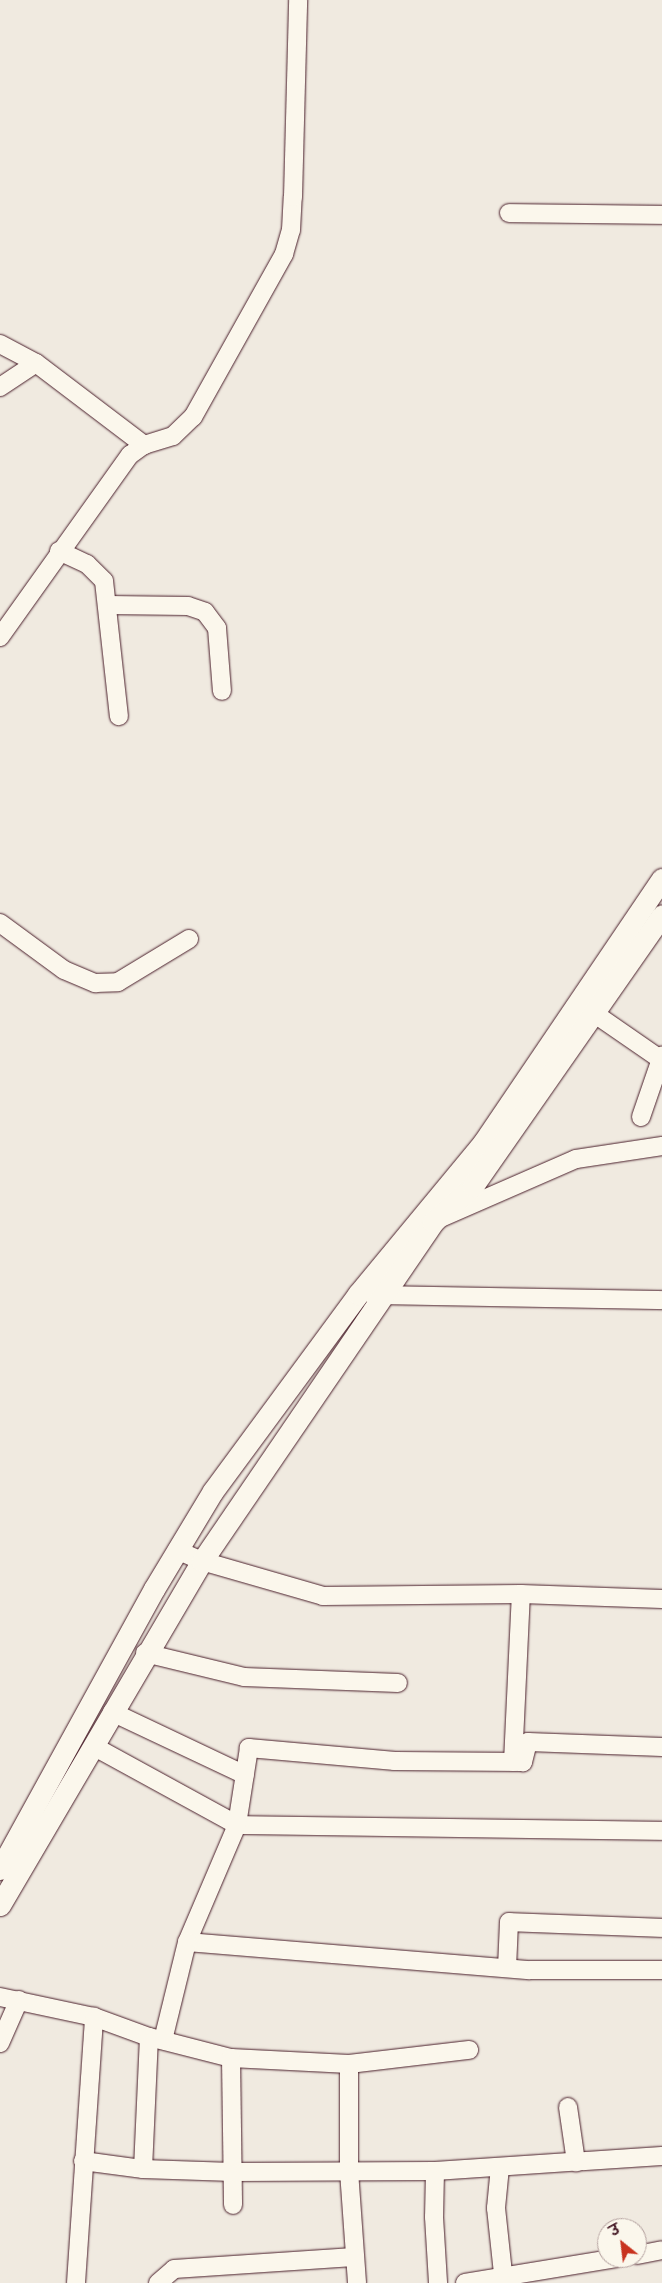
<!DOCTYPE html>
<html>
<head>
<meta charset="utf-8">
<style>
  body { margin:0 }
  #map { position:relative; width:662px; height:2283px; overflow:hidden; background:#f0eae0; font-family:Pangolin,"Playpen Sans Deva",sans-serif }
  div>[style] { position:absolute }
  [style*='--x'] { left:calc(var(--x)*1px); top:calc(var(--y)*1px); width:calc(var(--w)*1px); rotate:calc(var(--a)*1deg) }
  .roads { filter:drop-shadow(0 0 1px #4a1f2b) drop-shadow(0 0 1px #4a1f2b) }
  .minor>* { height:18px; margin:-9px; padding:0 9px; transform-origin:9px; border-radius:9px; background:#fbf7ec }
  .tertiary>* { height:21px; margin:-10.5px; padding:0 10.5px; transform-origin:10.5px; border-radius:10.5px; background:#fbf7ec }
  span { translate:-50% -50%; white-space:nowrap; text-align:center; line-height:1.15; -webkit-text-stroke:4px #fbf7ec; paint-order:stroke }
  .north { position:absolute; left:597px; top:2218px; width:50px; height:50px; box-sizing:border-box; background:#fbf7ec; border:1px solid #b4a19f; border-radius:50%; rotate:331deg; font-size:14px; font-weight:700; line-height:20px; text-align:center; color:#4a1f2b }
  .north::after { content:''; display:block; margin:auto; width:18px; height:22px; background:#c8321e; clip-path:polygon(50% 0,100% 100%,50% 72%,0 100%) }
</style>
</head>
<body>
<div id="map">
  <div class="roads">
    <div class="minor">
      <i style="--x:509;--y:213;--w:153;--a:0.7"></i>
      <i style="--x:0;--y:344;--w:41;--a:27.8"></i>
      <i style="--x:36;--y:363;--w:136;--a:37.2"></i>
      <i style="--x:0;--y:387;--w:43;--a:-33.7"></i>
      <i style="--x:59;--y:551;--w:31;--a:25"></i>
      <i style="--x:87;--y:564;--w:24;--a:45"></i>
      <i style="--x:104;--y:581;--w:136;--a:83.7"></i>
      <i style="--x:108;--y:605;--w:80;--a:0.7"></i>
      <i style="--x:188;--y:606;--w:18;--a:19"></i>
      <i style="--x:205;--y:612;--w:20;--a:53"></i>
      <i style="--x:217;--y:628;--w:63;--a:85.5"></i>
      <i style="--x:0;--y:637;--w:224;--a:-54.5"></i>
      <i style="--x:130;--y:455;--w:17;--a:-36"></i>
      <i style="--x:144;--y:445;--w:30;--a:-17"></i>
      <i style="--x:173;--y:436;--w:28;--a:-44"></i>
      <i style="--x:193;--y:417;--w:187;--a:-60.8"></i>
      <i style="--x:284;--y:254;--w:25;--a:-74"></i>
      <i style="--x:291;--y:230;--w:33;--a:-87"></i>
      <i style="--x:293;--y:197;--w:197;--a:-88.5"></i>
      <i style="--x:0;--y:923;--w:79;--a:36.3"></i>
      <i style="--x:64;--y:970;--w:34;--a:23"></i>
      <i style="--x:95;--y:983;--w:23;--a:-2"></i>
      <i style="--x:118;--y:982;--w:83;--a:-31.2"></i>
      <i style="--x:595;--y:1014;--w:79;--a:34.7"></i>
      <i style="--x:641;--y:1117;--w:65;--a:-71"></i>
      <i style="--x:443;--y:1217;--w:145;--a:-23.6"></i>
      <i style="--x:576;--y:1159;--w:87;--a:-8.6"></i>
      <i style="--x:373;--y:1295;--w:289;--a:1"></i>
      <i style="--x:177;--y:1550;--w:27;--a:24"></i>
      <i style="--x:202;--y:1561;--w:126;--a:16.1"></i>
      <i style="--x:323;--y:1596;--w:198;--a:-0.6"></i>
      <i style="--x:521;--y:1594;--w:141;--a:2"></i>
      <i style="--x:145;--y:1653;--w:102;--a:13.6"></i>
      <i style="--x:244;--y:1677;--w:154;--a:2.2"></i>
      <i style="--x:112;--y:1712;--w:147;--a:25.3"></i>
      <i style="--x:93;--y:1746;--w:164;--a:28.7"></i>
      <i style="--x:237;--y:1825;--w:425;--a:0.8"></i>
      <i style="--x:662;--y:1747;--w:134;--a:-177.9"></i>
      <i style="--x:528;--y:1742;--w:21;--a:104"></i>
      <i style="--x:523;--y:1762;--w:128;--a:-179.6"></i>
      <i style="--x:395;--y:1761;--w:147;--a:-174.9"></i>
      <i style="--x:249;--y:1748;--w:78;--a:98.9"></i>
      <i style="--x:237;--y:1825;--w:127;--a:113.1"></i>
      <i style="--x:187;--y:1942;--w:344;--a:4.7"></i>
      <i style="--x:530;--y:1970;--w:132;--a:0"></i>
      <i style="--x:513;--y:1762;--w:168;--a:-87.3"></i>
      <i style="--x:507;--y:1968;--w:46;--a:-87.5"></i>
      <i style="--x:509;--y:1922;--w:153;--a:2.2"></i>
      <i style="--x:0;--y:1997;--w:96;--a:12"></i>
      <i style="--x:94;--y:2017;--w:59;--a:20"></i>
      <i style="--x:149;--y:2037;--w:85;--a:14.4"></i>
      <i style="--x:231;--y:2058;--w:118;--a:2.9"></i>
      <i style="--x:349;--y:2064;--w:121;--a:-6.7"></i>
      <i style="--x:163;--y:2040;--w:101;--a:-76.2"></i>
      <i style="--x:0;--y:2043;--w:47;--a:-66.2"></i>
      <i style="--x:231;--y:2058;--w:147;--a:89.2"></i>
      <i style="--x:349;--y:2064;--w:107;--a:90"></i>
      <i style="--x:349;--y:2171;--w:112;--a:85.9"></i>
      <i style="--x:568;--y:2107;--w:56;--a:81.7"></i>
      <i style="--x:83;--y:2161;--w:61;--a:7.6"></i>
      <i style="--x:143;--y:2169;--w:90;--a:1.9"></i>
      <i style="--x:233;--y:2172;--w:202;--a:-0.3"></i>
      <i style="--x:435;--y:2171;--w:227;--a:-3.8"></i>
      <i style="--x:500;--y:2167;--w:41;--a:95.6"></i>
      <i style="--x:496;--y:2208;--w:75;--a:83.9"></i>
      <i style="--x:143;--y:2169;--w:132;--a:-87.4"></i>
      <i style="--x:435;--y:2171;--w:46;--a:91.2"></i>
      <i style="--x:434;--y:2217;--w:66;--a:86.5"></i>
      <i style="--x:637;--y:2255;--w:25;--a:-11"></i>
      <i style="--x:76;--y:2283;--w:267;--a:-86.1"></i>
      <i style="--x:158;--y:2283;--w:21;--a:-41"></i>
      <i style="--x:174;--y:2269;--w:180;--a:-3.8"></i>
      <i style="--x:465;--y:2283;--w:153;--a:-9.4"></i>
    </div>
    <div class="tertiary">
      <i style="--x:0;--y:1869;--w:320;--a:-61.2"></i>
      <i style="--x:154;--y:1589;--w:114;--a:-59"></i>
      <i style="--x:213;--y:1491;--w:245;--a:-53.6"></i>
      <i style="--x:358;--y:1294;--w:196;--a:-50.4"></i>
      <i style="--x:483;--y:1143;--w:319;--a:-55.9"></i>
      <i style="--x:0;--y:1905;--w:399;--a:-59.6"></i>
      <i style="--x:202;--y:1561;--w:410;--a:-55.7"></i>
      <i style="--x:433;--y:1222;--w:54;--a:-42"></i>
      <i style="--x:473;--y:1186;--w:330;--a:-55.1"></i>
    </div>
  </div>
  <div class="north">उ</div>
</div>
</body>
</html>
